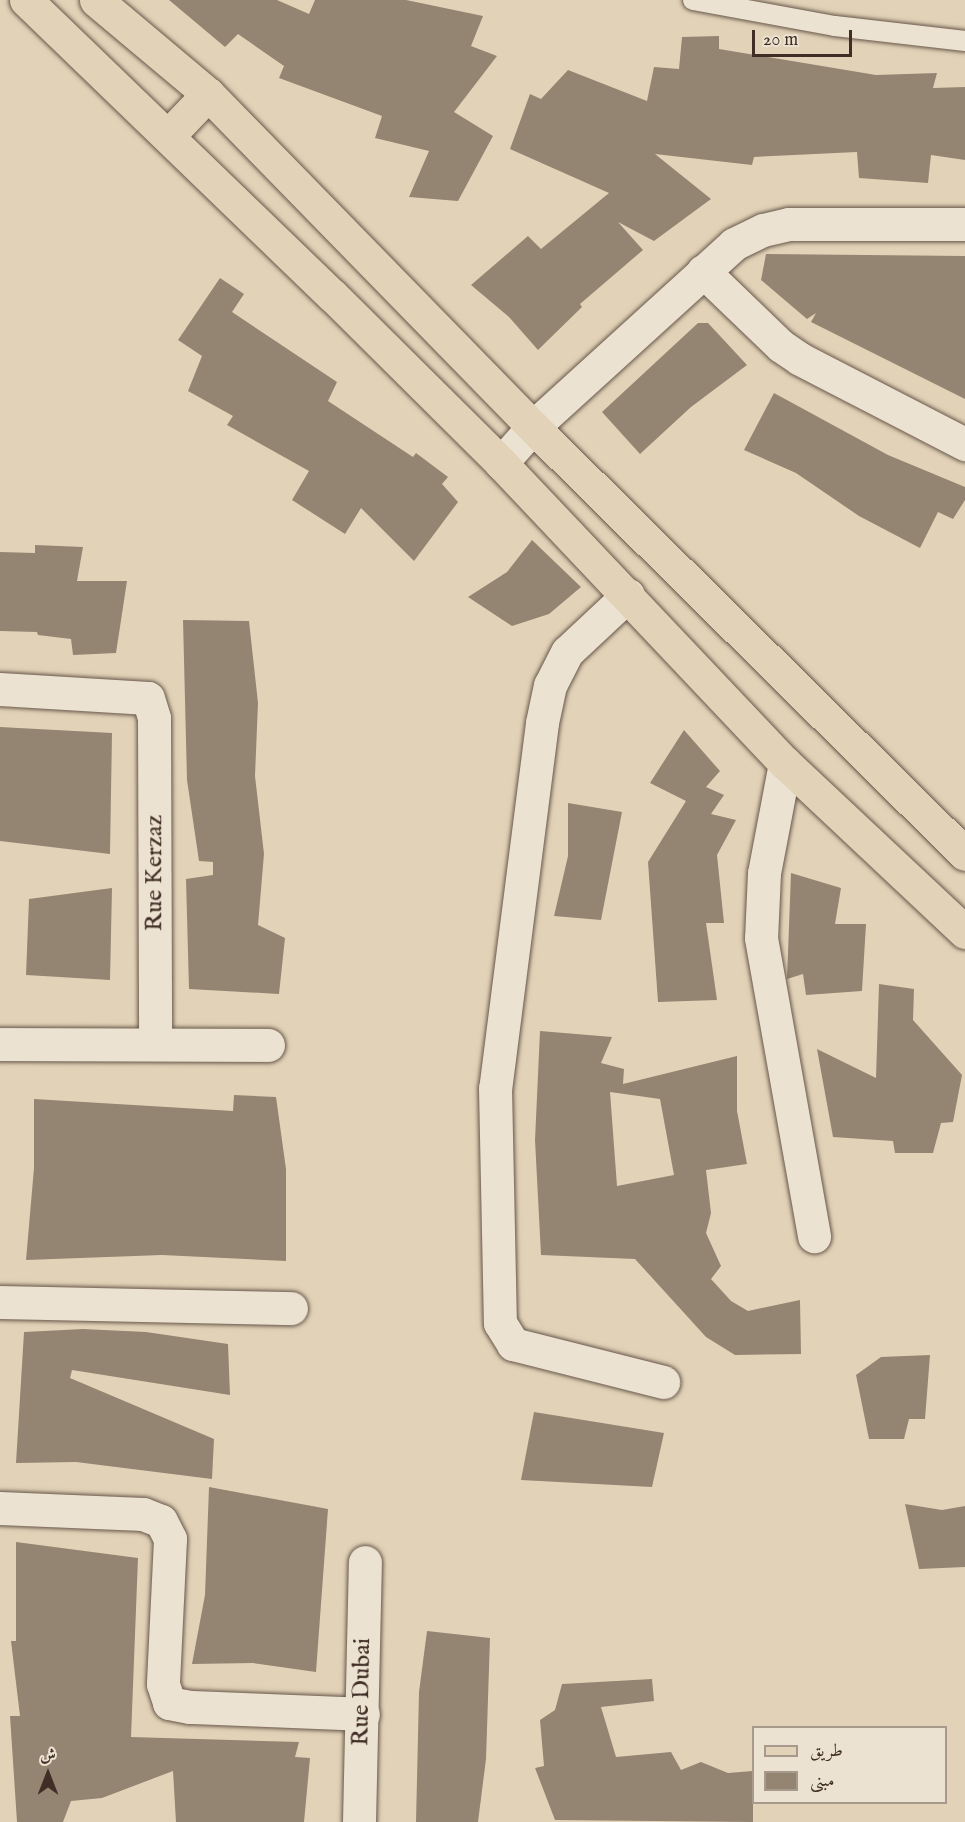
<!DOCTYPE html>
<html>
<head>
<meta charset="utf-8">
<style>
  body { margin:0 }
  #map { position:relative; width:965px; height:1822px; overflow:hidden; background:#e2d3b8; font-family:"IM FELL English",Amiri,serif }
  div>[style] { position:absolute }
  [style*='--x'] { left:calc(var(--x)*1px); top:calc(var(--y)*1px); width:calc(var(--w)*1px); rotate:calc(var(--a)*1deg) }
  .building>* { inset:0; background:#948472 }
  .roads { filter:drop-shadow(0 0 2px #68574a) drop-shadow(0 0 2px #68574a) }
  .lane>* { height:20px; margin:-10px; padding:0 10px; transform-origin:10px; border-radius:10px; background:#ece2d1 }
  .street>* { height:33px; margin:-16.5px; padding:0 16.5px; transform-origin:16.5px; border-radius:16.5px; background:#ece2d1 }
  .primary>* { height:33px; margin:-16.5px; padding:0 16.5px; transform-origin:16.5px; border-radius:16.5px; background:#e2d3b8 }
  span { translate:-50% -50%; white-space:nowrap; text-align:center; line-height:1.15; -webkit-text-stroke:4.5px #ece2d1; paint-order:stroke }
  .street-label { font-size:24px; color:#402e26 }
  .legend { position:absolute; left:752px; top:1726px; width:195px; height:78px; box-sizing:border-box; background:#ece2d1; border:2px solid #a79a8d; margin:0; padding:8px 10px; list-style:none; font-size:18px; color:#402e26 }
  .legend li { display:flex; align-items:center; gap:12px; height:30px }
  .legend b { width:30px; border:2px solid #a79a8d }
  .north { position:absolute; left:18px; top:1744px; width:60px; height:60px; -webkit-text-stroke:4px #ece2d1; paint-order:stroke; rotate:0deg; font-size:16px; font-weight:700; line-height:24px; text-align:center; color:#402e26 }
  .north::after { content:''; display:block; margin:auto; width:21px; height:27px; background:#402e26; clip-path:polygon(50% 0,100% 100%,50% 72%,0 100%) }
  .scale { position:absolute; left:752px; top:30px; width:100px; height:27px; box-sizing:border-box; border:3px solid #402e26; border-top:0; padding-left:8px; font-size:18px; line-height:21px; white-space:nowrap; color:#402e26; -webkit-text-stroke:4px #ece2d1; paint-order:stroke }
</style>
</head>
<body>
<div id="map">
  <div class="building">
    <i style="clip-path:polygon(169px 0,277px 0,309px 14px,315px 0,406px 0,483px 16px,471px 46px,497px 56px,454px 112px,493px 136px,458px 201px,409px 197px,429px 151px,375px 138px,382px 116px,279px 78px,284px 66px,238px 34px,225px 47px)"></i>
    <i style="clip-path:polygon(719px 36px,719px 49px,876px 75px,937px 73px,933px 88px,965px 87px,965px 160px,931px 155px,928px 183px,859px 178px,857px 152px,754px 157px,752px 165px,655px 154px,711px 199px,654px 241px,618px 222px,643px 250px,580px 304px,582px 307px,538px 350px,509px 317px,471px 285px,528px 236px,541px 249px,609px 193px,510px 149px,530px 94px,541px 99px,568px 70px,647px 101px,654px 67px,679px 69px,682px 37px)"></i>
    <i style="clip-path:polygon(766px 254px,965px 256px,965px 399px,811px 322px,816px 313px,807px 319px,761px 280px)"></i>
    <i style="clip-path:polygon(220px 278px,244px 294px,232px 312px,337px 382px,328px 401px,413px 457px,416px 453px,448px 477px,442px 484px,458px 502px,414px 561px,361px 508px,345px 534px,292px 500px,309px 471px,227px 425px,233px 416px,188px 391px,202px 356px,178px 340px)"></i>
    <i style="clip-path:polygon(698px 323px,708px 323px,747px 365px,691px 407px,640px 454px,602px 412px)"></i>
    <i style="clip-path:polygon(774px 393px,888px 455px,965px 487px,965px 500px,953px 519px,938px 512px,920px 548px,859px 516px,796px 473px,744px 450px)"></i>
    <i style="clip-path:polygon(532px 540px,581px 587px,549px 614px,512px 626px,468px 597px,507px 572px)"></i>
    <i style="clip-path:polygon(35px 545px,83px 547px,77px 581px,127px 581px,116px 653px,73px 655px,71px 639px,38px 635px,37px 632px,0 631px,0 552px,35px 553px)"></i>
    <i style="clip-path:polygon(183px 620px,249px 621px,258px 703px,255px 776px,264px 854px,258px 925px,285px 938px,279px 994px,189px 989px,186px 879px,213px 875px,213px 862px,199px 861px,187px 780px)"></i>
    <i style="clip-path:polygon(0 727px,112px 733px,110px 854px,0 841px)"></i>
    <i style="clip-path:polygon(684px 730px,720px 771px,706px 787px,724px 795px,711px 814px,736px 820px,717px 855px,724px 923px,706px 923px,717px 1000px,658px 1002px,648px 862px,686px 801px,650px 783px)"></i>
    <i style="clip-path:polygon(568px 803px,622px 812px,601px 920px,554px 916px,568px 856px)"></i>
    <i style="clip-path:polygon(791px 873px,841px 888px,835px 924px,866px 924px,862px 991px,806px 995px,803px 974px,787px 979px)"></i>
    <i style="clip-path:polygon(112px 888px,110px 980px,26px 975px,29px 899px)"></i>
    <i style="clip-path:polygon(879px 984px,914px 989px,913px 1020px,962px 1075px,953px 1122px,941px 1123px,933px 1153px,895px 1153px,893px 1141px,833px 1137px,817px 1049px,876px 1078px)"></i>
    <i style="clip-path:polygon(evenodd,540px 1031px,612px 1037px,601px 1063px,624px 1069px,623px 1084px,737px 1056px,737px 1111px,747px 1164px,706px 1170px,711px 1213px,706px 1233px,721px 1266px,711px 1279px,731px 1301px,748px 1311px,800px 1300px,801px 1354px,735px 1355px,706px 1337px,635px 1259px,541px 1255px,535px 1140px,540px 1031px,610px 1092px,660px 1099px,674px 1175px,617px 1186px,610px 1092px)"></i>
    <i style="clip-path:polygon(234px 1095px,276px 1097px,286px 1169px,286px 1261px,162px 1255px,26px 1260px,34px 1168px,34px 1099px,233px 1111px)"></i>
    <i style="clip-path:polygon(83px 1329px,146px 1332px,228px 1344px,230px 1395px,72px 1370px,70px 1378px,214px 1439px,212px 1479px,76px 1462px,16px 1463px,24px 1332px)"></i>
    <i style="clip-path:polygon(930px 1355px,925px 1419px,909px 1419px,904px 1439px,869px 1439px,856px 1375px,881px 1357px)"></i>
    <i style="clip-path:polygon(534px 1412px,664px 1433px,652px 1487px,521px 1480px)"></i>
    <i style="clip-path:polygon(209px 1487px,328px 1509px,316px 1672px,253px 1663px,192px 1664px,205px 1595px)"></i>
    <i style="clip-path:polygon(905px 1504px,942px 1510px,965px 1506px,965px 1567px,919px 1569px)"></i>
    <i style="clip-path:polygon(16px 1542px,138px 1558px,131px 1737px,299px 1742px,295px 1757px,310px 1758px,304px 1822px,176px 1822px,173px 1771px,102px 1798px,71px 1801px,63px 1822px,17px 1822px,10px 1716px,20px 1716px,11px 1641px,16px 1641px)"></i>
    <i style="clip-path:polygon(427px 1631px,490px 1638px,486px 1759px,478px 1822px,416px 1822px,419px 1692px)"></i>
    <i style="clip-path:polygon(652px 1679px,654px 1701px,601px 1707px,616px 1757px,671px 1752px,681px 1770px,701px 1762px,728px 1773px,753px 1771px,753px 1822px,555px 1820px,535px 1768px,544px 1766px,540px 1720px,555px 1710px,562px 1684px)"></i>
  </div>
  <div class="roads">
    <div class="lane">
      <i style="--x:693;--y:0;--w:144;--a:10.4"></i>
      <i style="--x:835;--y:26;--w:131;--a:6.6"></i>
    </div>
    <div class="street">
      <i style="--x:703;--y:271;--w:108;--a:43.9"></i>
      <i style="--x:781;--y:346;--w:23;--a:34"></i>
      <i style="--x:800;--y:359;--w:186;--a:27.3"></i>
      <i style="--x:501;--y:463;--w:48;--a:-48.4"></i>
      <i style="--x:533;--y:427;--w:272;--a:-42.3"></i>
      <i style="--x:734;--y:244;--w:32;--a:-26"></i>
      <i style="--x:763;--y:230;--w:27;--a:-13"></i>
      <i style="--x:789;--y:224;--w:176;--a:0"></i>
      <i style="--x:628;--y:595;--w:83;--a:136.9"></i>
      <i style="--x:567;--y:652;--w:37;--a:117"></i>
      <i style="--x:550;--y:685;--w:39;--a:102"></i>
      <i style="--x:542;--y:723;--w:368;--a:97.3"></i>
      <i style="--x:495;--y:1088;--w:235;--a:88.8"></i>
      <i style="--x:500;--y:1323;--w:25;--a:58"></i>
      <i style="--x:513;--y:1344;--w:155;--a:14.2"></i>
      <i style="--x:0;--y:689;--w:148;--a:3.5"></i>
      <i style="--x:148;--y:698;--w:21;--a:73"></i>
      <i style="--x:154;--y:718;--w:325;--a:89.8"></i>
      <i style="--x:785;--y:763;--w:112;--a:100.8"></i>
      <i style="--x:764;--y:873;--w:65;--a:92.6"></i>
      <i style="--x:761;--y:938;--w:303;--a:79.9"></i>
      <i style="--x:0;--y:1044;--w:268;--a:0.2"></i>
      <i style="--x:0;--y:1302;--w:291;--a:1.2"></i>
      <i style="--x:0;--y:1508;--w:143;--a:2.4"></i>
      <i style="--x:143;--y:1514;--w:19;--a:21"></i>
      <i style="--x:161;--y:1521;--w:20;--a:63"></i>
      <i style="--x:170;--y:1539;--w:145;--a:92.8"></i>
      <i style="--x:163;--y:1684;--w:20;--a:72"></i>
      <i style="--x:169;--y:1703;--w:21;--a:11"></i>
      <i style="--x:190;--y:1707;--w:173;--a:2.3"></i>
      <i style="--x:359;--y:1822;--w:260;--a:-88.7"></i>
    </div>
    <div class="primary">
      <i style="--x:26;--y:0;--w:426;--a:44"></i>
      <i style="--x:333;--y:296;--w:237;--a:44.8"></i>
      <i style="--x:501;--y:463;--w:413;--a:46.6"></i>
      <i style="--x:785;--y:763;--w:247;--a:43.2"></i>
      <i style="--x:96;--y:0;--w:146;--a:40"></i>
      <i style="--x:208;--y:94;--w:465;--a:45.7"></i>
      <i style="--x:533;--y:427;--w:607;--a:44.67"></i>
      <i style="--x:168;--y:136;--w:58;--a:-46.4"></i>
    </div>
  </div>
  <div class="street-label">
    <span style="left:155px;top:873px;rotate:-90deg">Rue Kerzaz</span>
    <span style="left:362px;top:1692px;rotate:-89deg">Rue Dubai</span>
  </div>
  <ul class="legend">
  <li><b style="height:8px;background:#e2d3b8"></b>طريق</li>
  <li><b style="height:16px;background:#948472"></b>مبنى</li>
  </ul>
  <div class="north">ش</div>
  <div class="scale">20 m</div>
</div>
</body>
</html>
